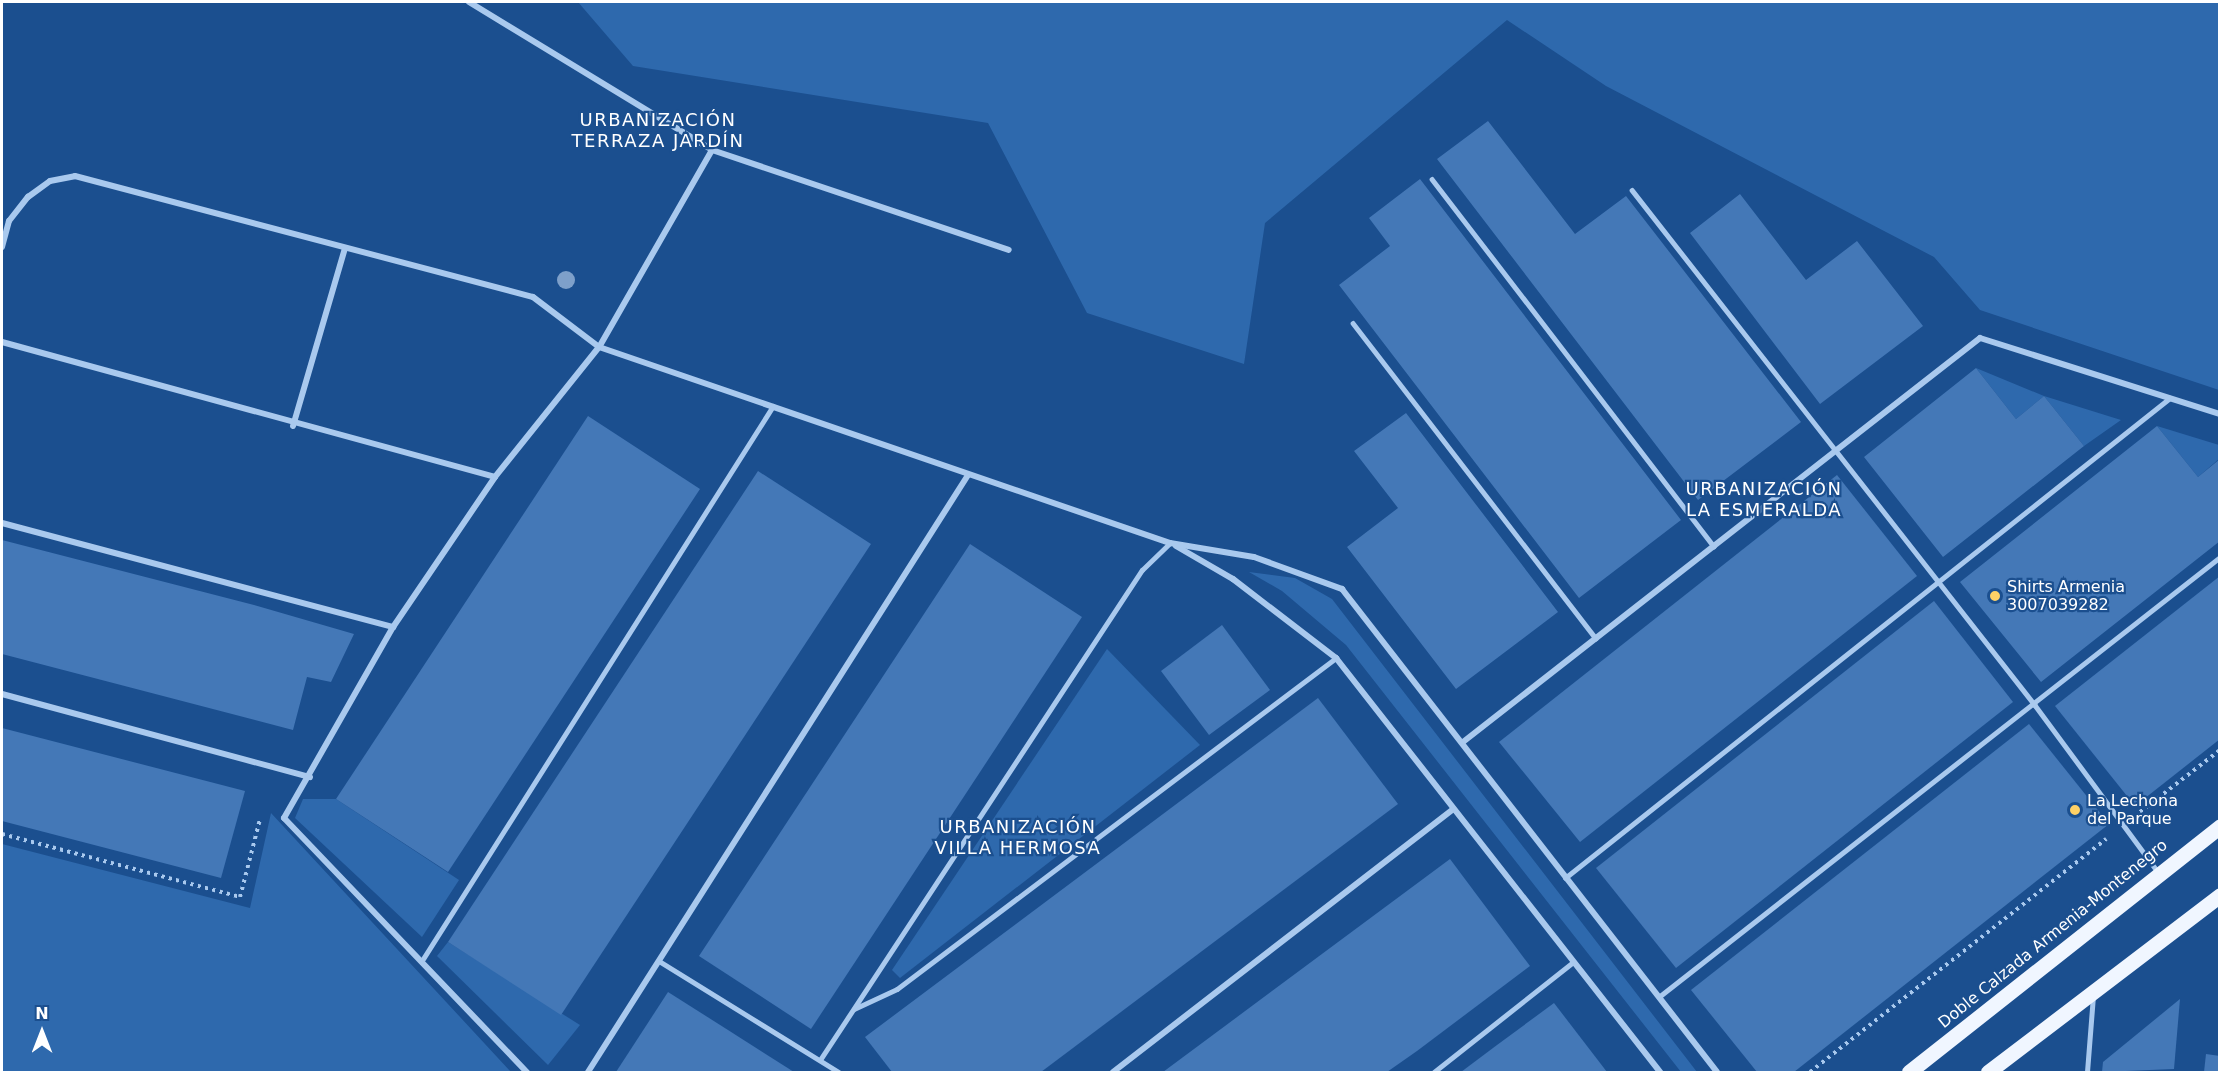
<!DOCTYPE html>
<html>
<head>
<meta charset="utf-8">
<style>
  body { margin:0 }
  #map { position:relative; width:2221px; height:1074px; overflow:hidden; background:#1b4f8f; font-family:"DejaVu Sans",sans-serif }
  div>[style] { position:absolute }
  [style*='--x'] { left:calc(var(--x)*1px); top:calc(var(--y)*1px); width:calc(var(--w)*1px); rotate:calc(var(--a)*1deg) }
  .green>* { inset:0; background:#2e69ad }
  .building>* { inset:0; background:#4478b7 }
  .path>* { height:4px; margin-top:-2px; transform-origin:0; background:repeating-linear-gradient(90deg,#a9c9ee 0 3px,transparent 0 7.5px) }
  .lane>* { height:4.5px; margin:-2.25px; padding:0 2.25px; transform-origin:2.25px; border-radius:2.25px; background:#a9c9ee }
  .street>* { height:6px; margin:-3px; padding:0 3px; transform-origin:3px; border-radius:3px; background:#a9c9ee }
  .primary>* { height:15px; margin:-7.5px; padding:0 7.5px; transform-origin:7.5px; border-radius:7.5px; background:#f0f6ff }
  .trees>* { width:18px; height:18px; margin:-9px; border-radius:50%; background:#7ea0ca }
  .dots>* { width:16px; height:16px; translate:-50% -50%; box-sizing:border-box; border:3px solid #1b4f8f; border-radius:50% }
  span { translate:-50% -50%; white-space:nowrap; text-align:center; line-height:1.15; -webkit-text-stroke:4.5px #1b4f8f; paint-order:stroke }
  .poi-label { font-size:16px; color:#fff }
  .left { translate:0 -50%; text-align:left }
  .street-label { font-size:16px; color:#fff }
  .neighbourhood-label { font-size:18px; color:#fff; letter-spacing:1.5px }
  .frame { position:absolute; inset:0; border:3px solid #fff; pointer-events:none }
  .north { position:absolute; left:12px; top:1002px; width:60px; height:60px; -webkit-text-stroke:4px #1b4f8f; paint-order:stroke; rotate:0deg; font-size:16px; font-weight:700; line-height:24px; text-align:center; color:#fff }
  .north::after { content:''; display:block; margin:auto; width:21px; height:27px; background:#fff; clip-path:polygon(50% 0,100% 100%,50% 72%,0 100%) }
</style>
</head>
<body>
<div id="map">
  <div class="green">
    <i style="clip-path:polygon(578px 2px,2219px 2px,2219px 390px,1980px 310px,1934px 257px,1606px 86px,1507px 20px,1265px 223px,1244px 364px,1087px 313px,988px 123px,633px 66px)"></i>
    <i style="clip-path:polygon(1976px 368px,2044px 396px,2121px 420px,2084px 446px,2044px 396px,2016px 419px)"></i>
    <i style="clip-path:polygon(2157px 426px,2219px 445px,2219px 459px,2198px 477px)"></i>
    <i style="clip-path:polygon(1249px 572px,1295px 578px,1332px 599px,1697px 1072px,1681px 1072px,1346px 645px,1282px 591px)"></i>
    <i style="clip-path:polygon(1107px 649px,1200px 745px,900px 978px,892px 970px)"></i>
    <i style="clip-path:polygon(303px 799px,336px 799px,459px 880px,422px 937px,295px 818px)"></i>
    <i style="clip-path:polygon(271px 813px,511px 1072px,2px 1072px,2px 844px,250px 908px)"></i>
    <i style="clip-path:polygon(448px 942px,580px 1025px,548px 1065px,437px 956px)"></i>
  </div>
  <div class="building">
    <i style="clip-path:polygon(1488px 121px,1575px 234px,1626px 196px,1801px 422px,1698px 500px,1437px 159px)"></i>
    <i style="clip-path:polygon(1420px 179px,1681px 520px,1579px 598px,1339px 285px,1390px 246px,1369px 218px)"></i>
    <i style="clip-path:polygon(1740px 194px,1806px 280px,1857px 241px,1923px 326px,1820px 404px,1690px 233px)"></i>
    <i style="clip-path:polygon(1976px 368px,2016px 419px,2044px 396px,2084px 446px,1943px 557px,1864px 457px)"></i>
    <i style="clip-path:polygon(1406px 413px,1558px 612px,1456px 689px,1347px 547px,1398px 508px,1354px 451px)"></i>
    <i style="clip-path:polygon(588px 416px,700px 489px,448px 872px,336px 799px)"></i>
    <i style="clip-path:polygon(2157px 426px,2198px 477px,2220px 459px,2220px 541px,2041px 682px,1960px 582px)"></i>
    <i style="clip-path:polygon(758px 471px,871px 544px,561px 1015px,448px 942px)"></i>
    <i style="clip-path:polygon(1837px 475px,1917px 576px,1580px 842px,1499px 742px)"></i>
    <i style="clip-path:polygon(2px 540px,254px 605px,354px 634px,331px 682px,307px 677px,293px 730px,2px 654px)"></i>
    <i style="clip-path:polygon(970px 544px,1082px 617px,811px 1029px,699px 956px)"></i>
    <i style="clip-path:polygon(2220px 576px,2220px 739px,2135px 806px,2055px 706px)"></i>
    <i style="clip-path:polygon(1934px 601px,2013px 702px,1676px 968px,1596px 868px)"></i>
    <i style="clip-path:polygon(1222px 625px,1270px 690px,1209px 735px,1161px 671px)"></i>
    <i style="clip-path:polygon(1318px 698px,1398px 804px,1041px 1072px,892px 1072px,865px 1037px)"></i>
    <i style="clip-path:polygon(2029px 724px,2109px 824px,1794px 1072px,1757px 1072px,1691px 990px)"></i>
    <i style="clip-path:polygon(2px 728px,245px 791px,221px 878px,2px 821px)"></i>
    <i style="clip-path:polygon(1450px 859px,1530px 966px,1417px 1051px,1387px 1072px,1163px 1072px)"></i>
    <i style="clip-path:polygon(668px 992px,728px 1030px,794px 1072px,616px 1072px)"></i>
    <i style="clip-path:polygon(2180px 999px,2174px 1069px,2102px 1072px,2103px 1062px)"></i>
    <i style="clip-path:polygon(1554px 1003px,1607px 1072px,1461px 1072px,1497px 1045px)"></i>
    <i style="clip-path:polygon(2206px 1054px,2220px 1056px,2220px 1072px,2204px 1072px)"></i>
  </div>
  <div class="path">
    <i style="--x:2140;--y:812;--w:101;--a:-37.8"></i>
    <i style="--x:2;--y:834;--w:246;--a:14.8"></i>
    <i style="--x:240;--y:897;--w:81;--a:-75.6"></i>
    <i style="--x:1810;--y:1072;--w:377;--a:-38.2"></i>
  </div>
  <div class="lane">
    <i style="--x:1432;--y:179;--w:463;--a:52.5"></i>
    <i style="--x:1632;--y:190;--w:654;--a:51.96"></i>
    <i style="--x:2035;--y:705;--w:207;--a:53.6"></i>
    <i style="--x:1353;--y:323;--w:398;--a:52.4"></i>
    <i style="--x:1565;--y:878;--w:772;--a:-38.43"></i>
    <i style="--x:423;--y:959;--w:654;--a:-57.67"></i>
    <i style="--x:659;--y:961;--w:211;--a:31.7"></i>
    <i style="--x:1660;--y:996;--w:712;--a:-38.09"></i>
    <i style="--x:854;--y:1009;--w:47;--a:-24.9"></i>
    <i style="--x:897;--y:989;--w:550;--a:-37.02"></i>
    <i style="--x:820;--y:1060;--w:586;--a:-56.69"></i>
    <i style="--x:1142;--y:570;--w:39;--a:-44"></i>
    <i style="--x:1434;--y:1072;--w:176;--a:-38.3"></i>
    <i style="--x:2087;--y:1072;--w:76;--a:-85.5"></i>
  </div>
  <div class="street">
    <i style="--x:469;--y:2;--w:285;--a:31.3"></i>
    <i style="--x:712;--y:150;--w:227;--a:119.8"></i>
    <i style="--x:599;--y:347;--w:166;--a:128.7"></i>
    <i style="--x:495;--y:477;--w:181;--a:124.2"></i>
    <i style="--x:393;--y:627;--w:220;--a:119.7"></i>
    <i style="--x:284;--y:818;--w:352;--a:46.3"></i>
    <i style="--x:712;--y:150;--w:313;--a:18.6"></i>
    <i style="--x:2;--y:247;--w:27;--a:-75"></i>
    <i style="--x:9;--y:221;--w:31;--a:-52"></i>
    <i style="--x:28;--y:197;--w:27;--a:-36"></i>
    <i style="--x:50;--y:181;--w:25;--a:-11"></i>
    <i style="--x:75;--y:176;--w:474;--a:14.8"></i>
    <i style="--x:533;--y:297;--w:83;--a:37.1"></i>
    <i style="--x:599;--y:347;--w:604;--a:18.95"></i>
    <i style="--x:1170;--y:543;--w:85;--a:9.5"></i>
    <i style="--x:1254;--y:557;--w:94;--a:20"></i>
    <i style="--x:1342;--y:589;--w:611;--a:52.17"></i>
    <i style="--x:2;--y:342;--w:511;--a:15.31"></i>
    <i style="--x:293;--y:426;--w:185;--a:-73.7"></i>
    <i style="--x:2;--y:523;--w:405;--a:14.9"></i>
    <i style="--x:1176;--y:546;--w:66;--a:30.1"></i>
    <i style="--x:1233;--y:579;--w:130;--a:37.5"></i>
    <i style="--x:1336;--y:658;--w:526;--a:51.95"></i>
    <i style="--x:2;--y:694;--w:319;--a:15.1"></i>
    <i style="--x:1463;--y:742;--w:656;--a:-38.01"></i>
    <i style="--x:1980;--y:338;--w:252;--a:17.6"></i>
    <i style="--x:588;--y:1072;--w:708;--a:-57.52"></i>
    <i style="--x:1113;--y:1072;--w:430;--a:-37.7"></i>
  </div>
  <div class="primary">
    <i style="--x:1909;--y:1072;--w:397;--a:-38.3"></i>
    <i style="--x:1988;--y:1072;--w:292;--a:-37.3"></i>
  </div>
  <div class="trees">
    <i style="left:566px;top:280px"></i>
  </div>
  <div class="dots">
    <i style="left:1995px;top:596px;background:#ffd166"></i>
    <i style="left:2075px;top:810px;background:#ffd166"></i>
  </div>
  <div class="poi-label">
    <span class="left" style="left:2007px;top:596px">Shirts Armenia<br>3007039282</span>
    <span class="left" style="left:2087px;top:810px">La Lechona<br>del Parque</span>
  </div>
  <div class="street-label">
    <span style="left:2053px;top:934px;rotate:-39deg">Doble Calzada Armenia-Montenegro</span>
  </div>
  <div class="neighbourhood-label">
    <span style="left:658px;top:131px">URBANIZACIÓN<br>TERRAZA JARDÍN</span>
    <span style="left:1764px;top:500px">URBANIZACIÓN<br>LA ESMERALDA</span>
    <span style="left:1018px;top:838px">URBANIZACIÓN<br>VILLA HERMOSA</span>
  </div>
  <div class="frame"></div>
  <div class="north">N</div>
</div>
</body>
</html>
